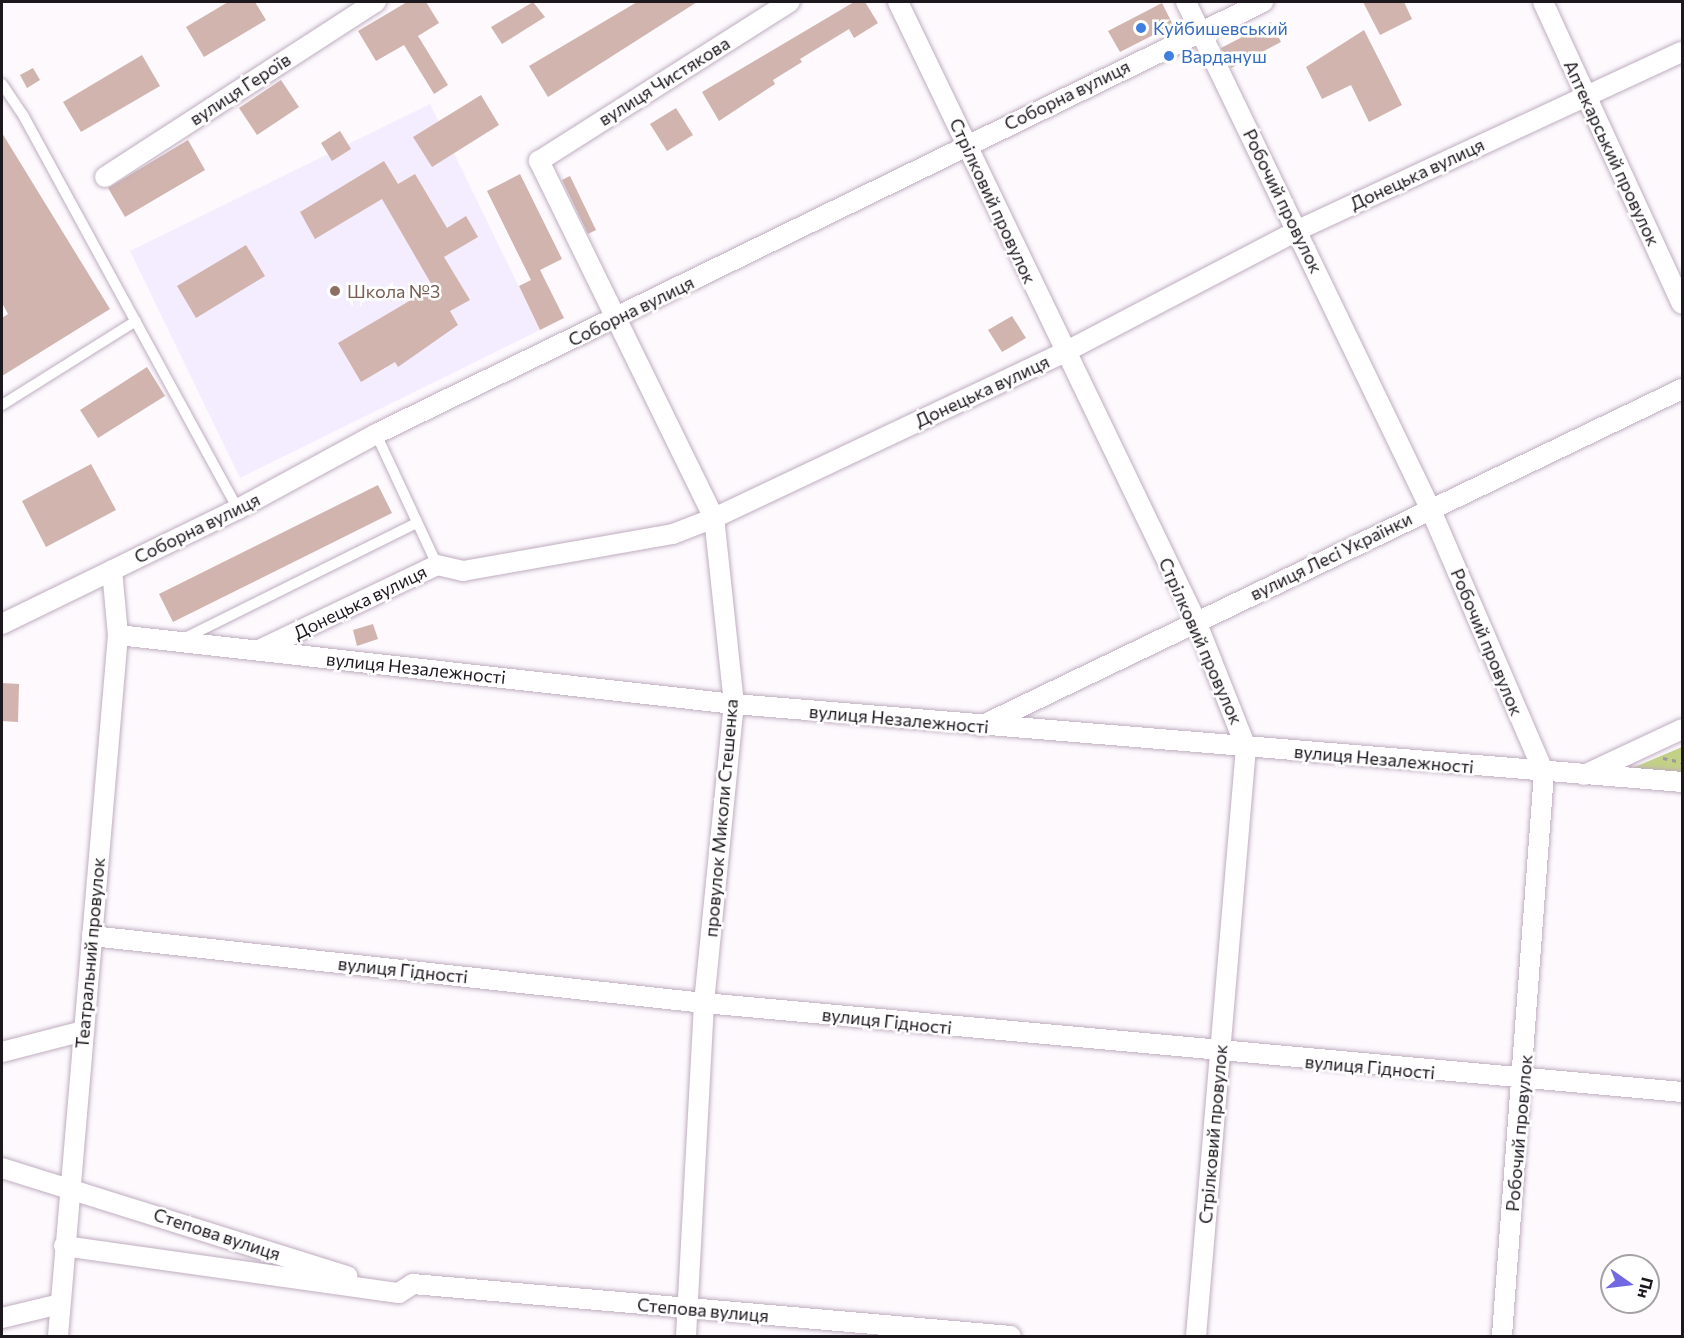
<!DOCTYPE html>
<html>
<head>
<meta charset="utf-8">
<style>
  body { margin:0 }
  #map { position:relative; width:1684px; height:1338px; overflow:hidden; background:#fdf9fd; font-family:Commissioner,sans-serif }
  div>[style] { position:absolute }
  [style*='--x'] { left:calc(var(--x)*1px); top:calc(var(--y)*1px); width:calc(var(--w)*1px); rotate:calc(var(--a)*1deg) }
  .education>* { inset:0; background:#f3edff }
  .green>* { inset:0; background:#c3d186 }
  .building>* { inset:0; background:#d1b4ae }
  .path>* { height:3px; margin-top:-1.5px; transform-origin:0; background:repeating-linear-gradient(90deg,#9e999f 0 4.5px,transparent 0 9px) }
  .roads { filter:drop-shadow(0 0 2px #bfadc0) drop-shadow(0 0 2px #bfadc0) }
  .service>* { height:10px; margin:-5px; padding:0 5px; transform-origin:5px; border-radius:5px; background:#fff }
  .minor>* { height:20px; margin:-10px; padding:0 10px; transform-origin:10px; border-radius:10px; background:#fff }
  .dots>* { width:16px; height:16px; translate:-50% -50%; box-sizing:border-box; border:3px solid #fff; border-radius:50% }
  span { translate:-50% -50%; white-space:nowrap; text-align:center; line-height:1.15; -webkit-text-stroke:5px #fff; paint-order:stroke }
  .shop-label { font-size:18px; color:#366cbe }
  .left { translate:0 -50%; text-align:left }
  .street-label { font-size:18px; color:#1d171e }
  .education-label { font-size:18px; color:#785e54 }
  .frame { position:absolute; inset:0; border:3px solid #1d171e; pointer-events:none }
  .north { position:absolute; left:1600px; top:1254px; width:60px; height:60px; box-sizing:border-box; background:#fff; border:2px solid #a5a2a5; border-radius:50%; rotate:104deg; font-size:16px; font-weight:700; line-height:24px; text-align:center; color:#1d171e }
  .north::after { content:''; display:block; margin:auto; width:21px; height:27px; background:#7169e3; clip-path:polygon(50% 0,100% 100%,50% 72%,0 100%) }
</style>
</head>
<body>
<div id="map">
  <div class="education">
    <i style="clip-path:polygon(430px 104px,540px 330px,240px 478px,130px 251px)"></i>
  </div>
  <div class="green">
    <i style="clip-path:polygon(1682px 747px,1682px 777px,1623px 772px)"></i>
  </div>
  <div class="building">
    <i style="clip-path:polygon(228px 2px,255px 2px,266px 20px,204px 57px,186px 27px)"></i>
    <i style="clip-path:polygon(407px 2px,426px 2px,439px 23px,418px 36px,448px 85px,434px 94px,404px 45px,376px 61px,358px 31px)"></i>
    <i style="clip-path:polygon(533px 2px,545px 17px,502px 44px,491px 27px)"></i>
    <i style="clip-path:polygon(637px 2px,697px 2px,548px 97px,529px 66px)"></i>
    <i style="clip-path:polygon(854px 2px,865px 2px,878px 23px,854px 38px,849px 29px,800px 59px,802px 62px,773px 80px,775px 84px,719px 121px,702px 92px)"></i>
    <i style="clip-path:polygon(1363px 2px,1404px 2px,1412px 19px,1380px 35px)"></i>
    <i style="clip-path:polygon(1162px 3px,1173px 25px,1120px 52px,1108px 31px)"></i>
    <i style="clip-path:polygon(1271px 22px,1281px 42px,1231px 68px,1221px 48px)"></i>
    <i style="clip-path:polygon(1364px 30px,1402px 105px,1369px 122px,1351px 85px,1322px 99px,1306px 67px)"></i>
    <i style="clip-path:polygon(142px 55px,160px 86px,81px 132px,63px 102px)"></i>
    <i style="clip-path:polygon(33px 68px,40px 80px,27px 88px,20px 75px)"></i>
    <i style="clip-path:polygon(281px 80px,299px 107px,257px 135px,239px 108px)"></i>
    <i style="clip-path:polygon(481px 95px,499px 125px,432px 167px,413px 137px)"></i>
    <i style="clip-path:polygon(676px 108px,693px 135px,667px 151px,650px 124px)"></i>
    <i style="clip-path:polygon(340px 131px,351px 149px,332px 161px,321px 143px)"></i>
    <i style="clip-path:polygon(2px 133px,110px 309px,2px 376px,2px 318px,8px 314px,2px 303px)"></i>
    <i style="clip-path:polygon(188px 140px,205px 170px,125px 217px,108px 188px)"></i>
    <i style="clip-path:polygon(384px 161px,398px 184px,415px 174px,447px 228px,466px 216px,478px 237px,444px 257px,470px 300px,450px 311px,458px 325px,398px 367px,395px 362px,361px 382px,338px 343px,433px 287px,382px 199px,315px 239px,300px 212px)"></i>
    <i style="clip-path:polygon(520px 174px,562px 259px,540px 270px,564px 318px,540px 330px,519px 286px,531px 280px,487px 191px)"></i>
    <i style="clip-path:polygon(570px 176px,596px 230px,588px 234px,562px 180px)"></i>
    <i style="clip-path:polygon(246px 245px,265px 276px,196px 318px,177px 286px)"></i>
    <i style="clip-path:polygon(1012px 316px,1026px 338px,1002px 352px,988px 330px)"></i>
    <i style="clip-path:polygon(147px 367px,165px 396px,98px 438px,80px 410px)"></i>
    <i style="clip-path:polygon(91px 464px,116px 510px,46px 547px,22px 501px)"></i>
    <i style="clip-path:polygon(378px 485px,392px 513px,173px 622px,159px 594px)"></i>
    <i style="clip-path:polygon(373px 624px,378px 639px,357px 646px,353px 630px)"></i>
    <i style="clip-path:polygon(2px 683px,19px 684px,18px 722px,2px 721px)"></i>
  </div>
  <div class="path">
    <i style="--x:1663;--y:758;--w:19;--a:12"></i>
  </div>
  <div class="roads">
    <div class="service">
      <i style="--x:2;--y:84;--w:37;--a:56"></i>
      <i style="--x:23;--y:115;--w:449;--a:61.4"></i>
      <i style="--x:2;--y:405;--w:158;--a:-32.1"></i>
      <i style="--x:376;--y:434;--w:145;--a:65"></i>
      <i style="--x:181;--y:640;--w:263;--a:-26.4"></i>
    </div>
    <div class="minor">
      <i style="--x:898;--y:2;--w:687;--a:64.29"></i>
      <i style="--x:1196;--y:621;--w:136;--a:68.4"></i>
      <i style="--x:1246;--y:747;--w:591;--a:94.85"></i>
      <i style="--x:1186;--y:2;--w:562;--a:64.26"></i>
      <i style="--x:1430;--y:508;--w:288;--a:66.7"></i>
      <i style="--x:1544;--y:773;--w:565;--a:94.27"></i>
      <i style="--x:1543;--y:2;--w:332;--a:65.3"></i>
      <i style="--x:105;--y:177;--w:323;--a:-32.9"></i>
      <i style="--x:2;--y:624;--w:263;--a:-26"></i>
      <i style="--x:238;--y:509;--w:157;--a:-28.5"></i>
      <i style="--x:376;--y:434;--w:987;--a:-25.97"></i>
      <i style="--x:118;--y:635;--w:620;--a:6.39"></i>
      <i style="--x:734;--y:704;--w:951;--a:4.7"></i>
      <i style="--x:259;--y:650;--w:197;--a:-25.5"></i>
      <i style="--x:437;--y:565;--w:27;--a:13"></i>
      <i style="--x:463;--y:571;--w:213;--a:-10"></i>
      <i style="--x:673;--y:534;--w:44;--a:-21.3"></i>
      <i style="--x:714;--y:518;--w:388;--a:-25.3"></i>
      <i style="--x:1065;--y:352;--w:263;--a:-27.6"></i>
      <i style="--x:1298;--y:230;--w:423;--a:-24.9"></i>
      <i style="--x:981;--y:726;--w:778;--a:-25.68"></i>
      <i style="--x:1584;--y:775;--w:108;--a:-25.1"></i>
      <i style="--x:92;--y:936;--w:616;--a:6.25"></i>
      <i style="--x:704;--y:1003;--w:982;--a:5.2"></i>
      <i style="--x:2;--y:1052;--w:84;--a:-14.5"></i>
      <i style="--x:2;--y:1168;--w:362;--a:17.4"></i>
      <i style="--x:64;--y:1246;--w:338;--a:8"></i>
      <i style="--x:399;--y:1293;--w:17;--a:-33"></i>
      <i style="--x:413;--y:1284;--w:600;--a:4.97"></i>
      <i style="--x:2;--y:1318;--w:60;--a:-13.6"></i>
      <i style="--x:58;--y:1336;--w:704;--a:-85.11"></i>
      <i style="--x:118;--y:635;--w:65;--a:-95.3"></i>
      <i style="--x:686;--y:1336;--w:333;--a:-86.9"></i>
      <i style="--x:704;--y:1003;--w:301;--a:-84.3"></i>
      <i style="--x:734;--y:704;--w:187;--a:-96.1"></i>
      <i style="--x:714;--y:518;--w:398;--a:-116.1"></i>
      <i style="--x:539;--y:161;--w:297;--a:-32.4"></i>
    </div>
  </div>
  <div class="dots">
    <i style="left:1141px;top:28px;background:#3f7fe0"></i>
    <i style="left:1169px;top:56px;background:#3f7fe0"></i>
    <i style="left:335px;top:291px;background:#8d6e63"></i>
  </div>
  <div class="shop-label">
    <span class="left" style="left:1153px;top:28px">Куйбишевський</span>
    <span class="left" style="left:1181px;top:56px">Вардануш</span>
  </div>
  <div class="street-label">
    <span style="left:664px;top:81px;rotate:-32deg">вулиця Чистякова</span>
    <span style="left:240px;top:89px;rotate:-33deg">вулиця Героїв</span>
    <span style="left:1067px;top:95px;rotate:-26deg">Соборна вулиця</span>
    <span style="left:1612px;top:153px;rotate:65deg">Аптекарський провулок</span>
    <span style="left:1417px;top:174px;rotate:-25deg">Донецька вулиця</span>
    <span style="left:993px;top:201px;rotate:65deg">Стрілковий провулок</span>
    <span style="left:1283px;top:201px;rotate:64deg">Робочий провулок</span>
    <span style="left:631px;top:311px;rotate:-26deg">Соборна вулиця</span>
    <span style="left:982px;top:391px;rotate:-25deg">Донецька вулиця</span>
    <span style="left:197px;top:528px;rotate:-26deg">Соборна вулиця</span>
    <span style="left:1331px;top:556px;rotate:-26deg">вулиця Лесі Українки</span>
    <span style="left:360px;top:602px;rotate:-26deg">Донецька вулиця</span>
    <span style="left:1201px;top:641px;rotate:66deg">Стрілковий провулок</span>
    <span style="left:1487px;top:642px;rotate:67deg">Робочий провулок</span>
    <span style="left:416px;top:668px;rotate:6deg">вулиця Незалежності</span>
    <span style="left:899px;top:719px;rotate:5deg">вулиця Незалежності</span>
    <span style="left:1384px;top:759px;rotate:5deg">вулиця Незалежності</span>
    <span style="left:721px;top:818px;rotate:-85deg">провулок Миколи Стешенка</span>
    <span style="left:90px;top:953px;rotate:-85deg">Театральний провулок</span>
    <span style="left:403px;top:970px;rotate:6deg">вулиця Гідності</span>
    <span style="left:887px;top:1021px;rotate:6deg">вулиця Гідності</span>
    <span style="left:1370px;top:1067px;rotate:5deg">вулиця Гідності</span>
    <span style="left:1519px;top:1133px;rotate:-85deg">Робочий провулок</span>
    <span style="left:1213px;top:1134px;rotate:-85deg">Стрілковий провулок</span>
    <span style="left:217px;top:1234px;rotate:18deg">Степова вулиця</span>
    <span style="left:703px;top:1310px;rotate:5deg">Степова вулиця</span>
  </div>
  <div class="education-label">
    <span class="left" style="left:347px;top:291px">Школа №3</span>
  </div>
  <div class="frame"></div>
  <div class="north">Пн</div>
</div>
</body>
</html>
